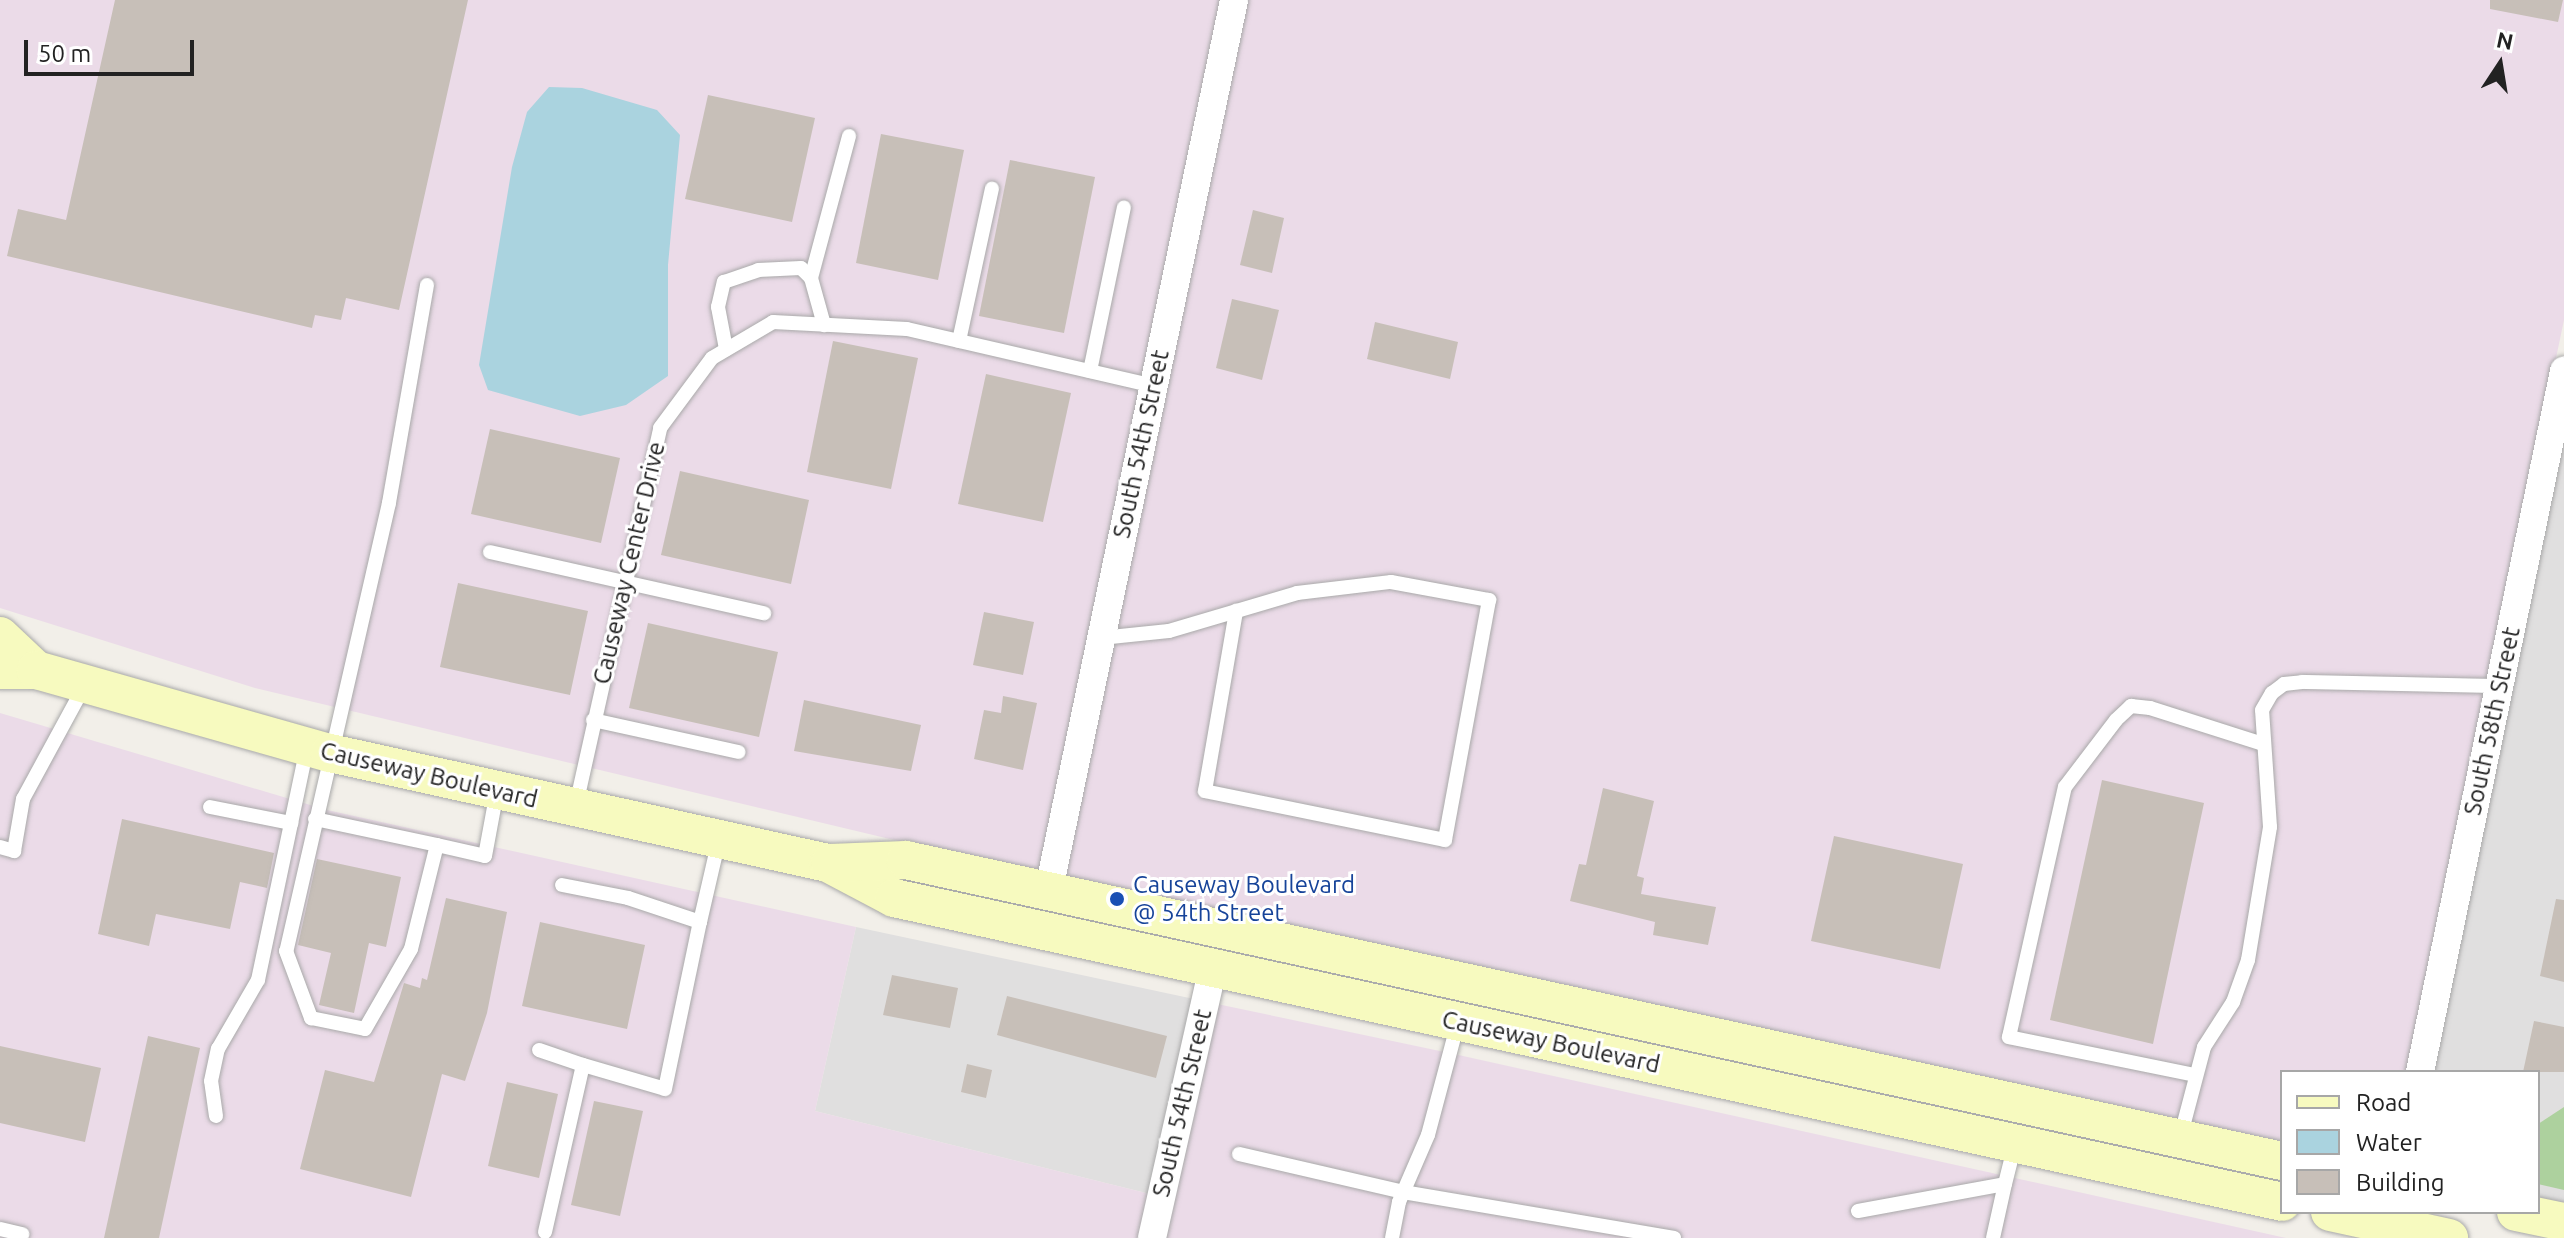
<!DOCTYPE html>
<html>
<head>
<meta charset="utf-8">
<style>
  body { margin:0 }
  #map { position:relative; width:2564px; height:1238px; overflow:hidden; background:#f2efe9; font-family:Ubuntu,sans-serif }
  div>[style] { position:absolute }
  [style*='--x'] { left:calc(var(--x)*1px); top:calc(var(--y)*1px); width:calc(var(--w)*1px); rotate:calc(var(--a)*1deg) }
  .residential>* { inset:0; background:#e0dfdf }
  .industrial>* { inset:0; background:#ebdbe8 }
  .forest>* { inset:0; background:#add19e }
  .water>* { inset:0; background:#aad3df }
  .building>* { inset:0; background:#c7bfb8 }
  .roads { filter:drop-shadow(0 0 2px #a9a9a9) drop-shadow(0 0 2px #a9a9a9) }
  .lane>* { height:14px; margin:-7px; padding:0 7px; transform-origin:7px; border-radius:7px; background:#fff }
  .street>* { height:28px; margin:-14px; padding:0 14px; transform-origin:14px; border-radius:14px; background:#fff }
  .secondary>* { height:38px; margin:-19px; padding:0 19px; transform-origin:19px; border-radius:19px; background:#f7fabf }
  .dots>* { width:22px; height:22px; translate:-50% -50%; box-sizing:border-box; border:4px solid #fff; border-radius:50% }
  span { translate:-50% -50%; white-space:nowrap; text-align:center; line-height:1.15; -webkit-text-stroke:6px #fff; paint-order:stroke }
  .street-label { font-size:24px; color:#222 }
  .transit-label { font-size:24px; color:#164399 }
  .left { translate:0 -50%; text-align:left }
  .legend { position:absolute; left:2280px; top:1070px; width:260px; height:144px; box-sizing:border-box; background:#fff; border:2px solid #a7a7a7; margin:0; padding:10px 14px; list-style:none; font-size:24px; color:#222 }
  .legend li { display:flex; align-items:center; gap:16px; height:40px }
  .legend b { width:40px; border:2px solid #a7a7a7 }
  .north { position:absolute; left:2460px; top:24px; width:80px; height:80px; -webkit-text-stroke:6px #fff; paint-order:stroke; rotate:12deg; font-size:22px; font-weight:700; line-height:32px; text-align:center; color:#222 }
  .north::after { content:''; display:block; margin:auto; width:28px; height:36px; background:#222; clip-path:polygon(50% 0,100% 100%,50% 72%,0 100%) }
  .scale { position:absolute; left:24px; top:40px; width:170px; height:36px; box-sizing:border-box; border:4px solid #222; border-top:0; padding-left:10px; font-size:24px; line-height:28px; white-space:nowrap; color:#222; -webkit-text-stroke:6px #fff; paint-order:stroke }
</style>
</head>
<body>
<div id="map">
  <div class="residential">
    <i style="clip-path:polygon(2564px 419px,2564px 1224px,2538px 1212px,2538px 1072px,2430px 1072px)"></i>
    <i style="clip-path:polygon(856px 927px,1194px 999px,1150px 1194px,815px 1111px)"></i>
  </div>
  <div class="industrial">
    <i style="clip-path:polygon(0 0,1225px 0,1041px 875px,255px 688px,0 608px)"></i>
    <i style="clip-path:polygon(1245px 0,2564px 0,2564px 320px,2406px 1072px,2282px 1072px,2282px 1157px,1054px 898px)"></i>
    <i style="clip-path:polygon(0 713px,327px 810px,856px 927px,815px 1111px,1150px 1194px,1140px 1238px,0 1238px)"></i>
    <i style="clip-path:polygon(1217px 1004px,1454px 1054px,2286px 1238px,1164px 1238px)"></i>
  </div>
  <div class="forest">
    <i style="clip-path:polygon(2564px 1107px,2564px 1190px,2538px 1184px,2538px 1124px)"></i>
  </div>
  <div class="water">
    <i style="clip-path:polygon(549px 87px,582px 88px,657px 110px,680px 135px,668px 265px,668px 376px,626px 405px,580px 416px,488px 390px,479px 365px,512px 167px,527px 112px)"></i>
  </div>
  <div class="building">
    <i style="clip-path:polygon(115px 0,468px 0,399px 310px,346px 298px,341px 320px,315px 315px,312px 328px,7px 256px,18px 209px,66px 220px)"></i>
    <i style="clip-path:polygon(2490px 0,2563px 0,2558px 22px,2490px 9px)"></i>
    <i style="clip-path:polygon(708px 95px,815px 118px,792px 222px,685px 199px)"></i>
    <i style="clip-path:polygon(881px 134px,964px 150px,938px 280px,856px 263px)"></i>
    <i style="clip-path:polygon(1010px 160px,1095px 177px,1064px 333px,979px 316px)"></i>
    <i style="clip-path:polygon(1253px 210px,1284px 218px,1272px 273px,1240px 265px)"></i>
    <i style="clip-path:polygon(1232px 299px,1279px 310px,1262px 380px,1216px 368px)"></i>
    <i style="clip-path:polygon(1375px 322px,1458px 342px,1450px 379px,1367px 359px)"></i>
    <i style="clip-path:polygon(833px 341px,918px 358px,891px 489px,807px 472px)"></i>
    <i style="clip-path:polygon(986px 374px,1071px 393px,1043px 522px,958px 504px)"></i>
    <i style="clip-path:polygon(490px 429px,620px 458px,601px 543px,471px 514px)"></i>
    <i style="clip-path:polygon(680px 471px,809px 500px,791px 584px,661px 555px)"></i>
    <i style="clip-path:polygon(458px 583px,588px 611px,570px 695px,440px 667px)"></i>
    <i style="clip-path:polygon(984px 612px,1034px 622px,1023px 675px,973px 665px)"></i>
    <i style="clip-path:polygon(648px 623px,778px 652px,759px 737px,629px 708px)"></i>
    <i style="clip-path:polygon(1003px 696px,1037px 703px,1023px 770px,974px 759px,984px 710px,1001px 713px)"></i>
    <i style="clip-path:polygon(804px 700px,921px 725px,911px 771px,794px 751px)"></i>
    <i style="clip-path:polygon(2102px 780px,2204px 803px,2153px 1044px,2050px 1020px)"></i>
    <i style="clip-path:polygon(1603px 788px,1654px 801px,1637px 876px,1644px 878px,1641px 894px,1716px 907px,1708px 945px,1653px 935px,1655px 922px,1570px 901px,1579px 864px,1586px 865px)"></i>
    <i style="clip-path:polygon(122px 819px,274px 853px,267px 888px,240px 882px,230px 929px,156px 914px,149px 946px,98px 934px)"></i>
    <i style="clip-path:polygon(1834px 836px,1963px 864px,1940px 969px,1811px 941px)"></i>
    <i style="clip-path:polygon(317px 859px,401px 877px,386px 947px,369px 943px,354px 1013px,319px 1005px,331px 953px,298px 945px)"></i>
    <i style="clip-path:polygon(446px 898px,507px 912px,487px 1013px,465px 1081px,442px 1074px,411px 1197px,300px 1169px,325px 1070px,374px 1082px,404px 983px,420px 988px,422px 978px,427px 980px)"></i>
    <i style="clip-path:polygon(2556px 899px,2564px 900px,2564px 982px,2540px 976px)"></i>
    <i style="clip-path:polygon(540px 922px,645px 945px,627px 1029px,522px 1006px)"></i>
    <i style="clip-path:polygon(892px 975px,958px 988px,950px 1028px,883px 1015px)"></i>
    <i style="clip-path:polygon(1007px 996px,1167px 1036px,1156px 1078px,997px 1035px)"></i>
    <i style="clip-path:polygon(2534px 1021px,2564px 1027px,2564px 1072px,2523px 1072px)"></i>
    <i style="clip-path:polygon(148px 1036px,200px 1048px,159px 1238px,104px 1238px)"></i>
    <i style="clip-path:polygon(0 1046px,101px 1068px,85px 1142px,0 1123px)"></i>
    <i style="clip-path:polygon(967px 1064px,992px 1070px,986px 1098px,961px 1092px)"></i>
    <i style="clip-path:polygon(507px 1082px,558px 1094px,539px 1178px,488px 1166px)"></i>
    <i style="clip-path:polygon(594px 1101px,643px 1111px,620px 1216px,571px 1205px)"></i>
  </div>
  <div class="roads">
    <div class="lane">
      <i style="--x:811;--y:278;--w:147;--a:-75"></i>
      <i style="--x:427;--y:285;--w:221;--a:99.9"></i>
      <i style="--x:389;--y:503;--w:460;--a:102.9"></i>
      <i style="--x:286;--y:951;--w:72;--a:69.5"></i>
      <i style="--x:311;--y:1018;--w:55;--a:11.5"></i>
      <i style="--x:365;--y:1029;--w:92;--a:-60.1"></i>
      <i style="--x:411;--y:949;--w:107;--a:-76"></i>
      <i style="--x:437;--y:845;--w:49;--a:12.9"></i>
      <i style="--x:485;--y:856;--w:66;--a:-79.5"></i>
      <i style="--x:959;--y:341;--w:156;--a:-77.8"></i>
      <i style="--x:726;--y:349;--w:43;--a:-100.8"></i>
      <i style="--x:718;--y:307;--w:26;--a:-77"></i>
      <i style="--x:724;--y:282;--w:36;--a:-19"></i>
      <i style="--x:758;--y:270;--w:43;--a:-2.7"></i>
      <i style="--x:801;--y:268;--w:14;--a:45"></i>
      <i style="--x:811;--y:278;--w:49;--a:74.5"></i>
      <i style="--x:1090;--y:371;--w:167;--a:-78.3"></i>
      <i style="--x:490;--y:552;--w:281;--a:12.6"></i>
      <i style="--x:1101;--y:638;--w:68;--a:-5.9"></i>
      <i style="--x:1169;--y:631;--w:134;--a:-16.5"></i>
      <i style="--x:1297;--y:593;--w:95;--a:-6.7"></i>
      <i style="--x:1391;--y:582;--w:100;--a:10.4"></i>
      <i style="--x:1489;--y:600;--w:244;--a:100.4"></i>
      <i style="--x:1445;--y:840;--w:245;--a:-168.5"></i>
      <i style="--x:1205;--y:791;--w:183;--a:-80.2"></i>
      <i style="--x:593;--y:720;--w:149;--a:12.4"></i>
      <i style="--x:576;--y:805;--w:386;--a:-77.4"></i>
      <i style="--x:660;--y:428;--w:87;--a:-53.4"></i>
      <i style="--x:712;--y:358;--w:71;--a:-30.5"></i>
      <i style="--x:773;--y:322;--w:134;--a:3"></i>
      <i style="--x:907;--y:329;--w:253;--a:13"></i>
      <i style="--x:210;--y:807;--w:83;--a:11.2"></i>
      <i style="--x:315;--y:819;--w:125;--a:12"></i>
      <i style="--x:0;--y:847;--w:15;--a:16"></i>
      <i style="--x:14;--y:851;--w:53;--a:-80.2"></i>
      <i style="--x:23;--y:799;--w:130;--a:-61.5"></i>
      <i style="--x:562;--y:885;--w:67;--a:11.1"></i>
      <i style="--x:628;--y:898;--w:76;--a:18.4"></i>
      <i style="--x:700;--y:922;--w:84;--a:-77"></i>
      <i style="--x:539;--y:1050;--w:46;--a:18.8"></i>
      <i style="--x:2195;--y:1075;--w:190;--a:-168.5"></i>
      <i style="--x:2009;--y:1037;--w:256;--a:-77.4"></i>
      <i style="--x:2065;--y:787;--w:84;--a:-52.7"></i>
      <i style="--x:2116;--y:720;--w:21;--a:-43"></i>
      <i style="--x:2131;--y:706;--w:19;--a:6"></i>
      <i style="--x:2150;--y:708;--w:119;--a:17.7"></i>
      <i style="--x:216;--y:1116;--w:35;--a:-98"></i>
      <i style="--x:211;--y:1081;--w:33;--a:-78"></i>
      <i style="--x:218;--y:1049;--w:80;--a:-59.9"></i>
      <i style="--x:258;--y:980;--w:238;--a:-78.1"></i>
      <i style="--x:2180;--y:1138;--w:94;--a:-75.2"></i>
      <i style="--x:2204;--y:1047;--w:54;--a:-57.2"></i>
      <i style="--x:2233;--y:1002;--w:45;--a:-70.3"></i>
      <i style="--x:2248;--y:960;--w:135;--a:-80.6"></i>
      <i style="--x:2270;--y:827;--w:117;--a:-93.9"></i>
      <i style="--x:2262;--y:710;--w:20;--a:-60"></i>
      <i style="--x:2272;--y:693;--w:15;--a:-37"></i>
      <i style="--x:2284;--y:684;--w:18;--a:-6"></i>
      <i style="--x:2302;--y:682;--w:197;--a:1.2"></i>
      <i style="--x:1239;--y:1154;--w:168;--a:13"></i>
      <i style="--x:1403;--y:1192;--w:275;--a:9.6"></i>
      <i style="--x:1858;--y:1211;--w:149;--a:-10.4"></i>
      <i style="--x:2005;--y:1184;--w:41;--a:-76"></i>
      <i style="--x:0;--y:1229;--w:23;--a:13"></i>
      <i style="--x:545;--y:1232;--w:171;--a:-77.2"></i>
      <i style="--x:583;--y:1065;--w:85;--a:16.3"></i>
      <i style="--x:665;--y:1089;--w:171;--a:-78.2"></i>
      <i style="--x:1392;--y:1238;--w:37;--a:-79"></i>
      <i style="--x:1399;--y:1202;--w:73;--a:-66.6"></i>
      <i style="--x:1428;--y:1135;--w:117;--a:-75.1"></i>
      <i style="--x:1993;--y:1238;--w:55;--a:-77.5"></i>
    </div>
    <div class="street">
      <i style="--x:1049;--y:889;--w:908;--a:-78.24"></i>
      <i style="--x:2420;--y:1072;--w:716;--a:-78.39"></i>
      <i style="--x:1152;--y:1238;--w:277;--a:-77.3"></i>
    </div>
    <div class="secondary">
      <i style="--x:0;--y:636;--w:50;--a:43.4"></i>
      <i style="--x:0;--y:670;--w:36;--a:0"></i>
      <i style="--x:36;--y:670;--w:305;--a:15.8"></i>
      <i style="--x:330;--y:753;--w:510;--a:12.46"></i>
      <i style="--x:828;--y:863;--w:75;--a:27.9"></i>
      <i style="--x:894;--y:898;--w:1421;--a:12.35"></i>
      <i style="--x:830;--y:863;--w:76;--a:-2.3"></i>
      <i style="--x:906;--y:860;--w:1409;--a:12.34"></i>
      <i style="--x:2330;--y:1212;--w:122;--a:12.3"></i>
      <i style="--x:2516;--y:1212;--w:49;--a:11.8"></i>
    </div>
  </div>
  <div class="dots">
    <i style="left:1117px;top:899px;background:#1a4fb4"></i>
  </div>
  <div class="street-label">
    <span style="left:1141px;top:444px;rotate:-78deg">South 54th Street</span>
    <span style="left:629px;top:563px;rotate:-77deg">Causeway Center Drive</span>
    <span style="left:2492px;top:721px;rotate:-78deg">South 58th Street</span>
    <span style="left:429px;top:775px;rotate:13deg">Causeway Boulevard</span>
    <span style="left:1551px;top:1042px;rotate:12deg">Causeway Boulevard</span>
    <span style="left:1182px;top:1103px;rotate:-77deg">South 54th Street</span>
  </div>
  <div class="transit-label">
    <span class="left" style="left:1133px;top:899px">Causeway Boulevard<br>@ 54th Street</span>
  </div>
  <ul class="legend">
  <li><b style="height:10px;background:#f7fabf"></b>Road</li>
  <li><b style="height:22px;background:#aad3df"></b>Water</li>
  <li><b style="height:22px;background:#c7bfb8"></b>Building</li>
  </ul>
  <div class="north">N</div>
  <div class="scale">50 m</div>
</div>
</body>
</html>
